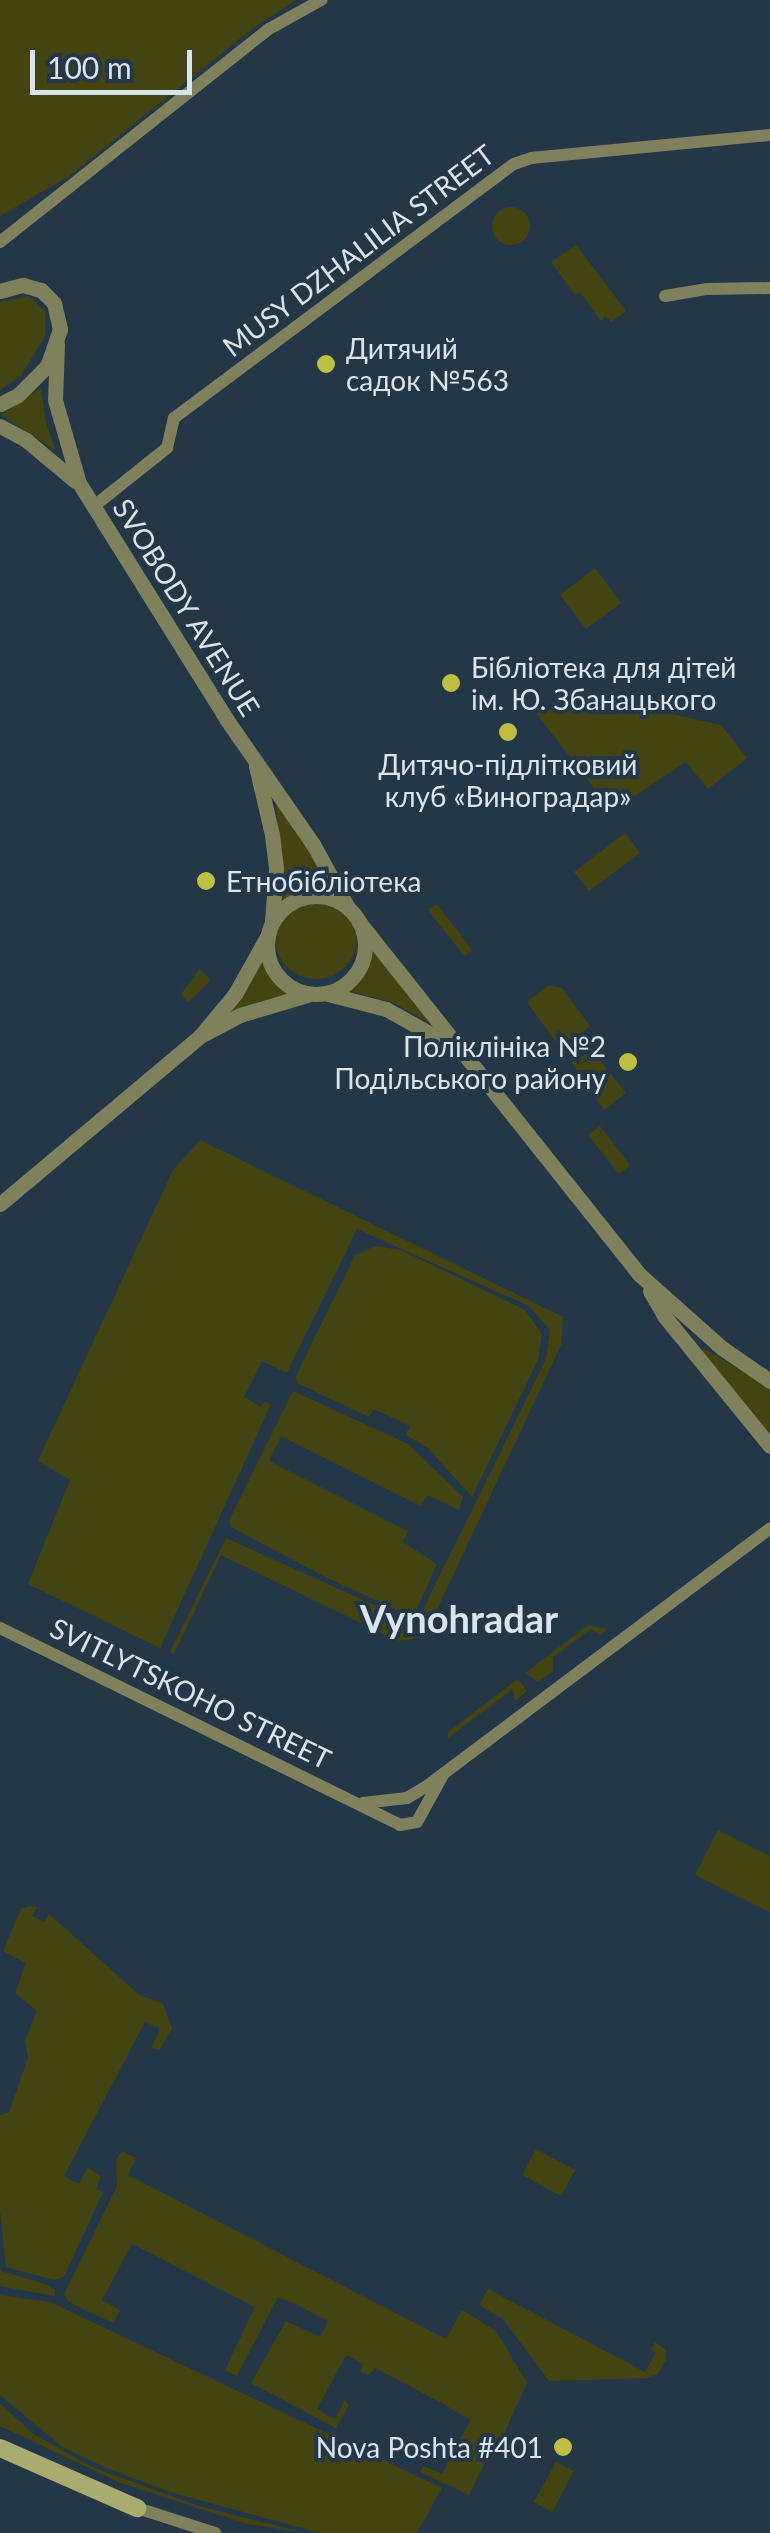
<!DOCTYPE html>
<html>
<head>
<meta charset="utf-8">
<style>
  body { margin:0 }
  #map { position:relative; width:770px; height:2533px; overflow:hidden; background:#243747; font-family:Lato,sans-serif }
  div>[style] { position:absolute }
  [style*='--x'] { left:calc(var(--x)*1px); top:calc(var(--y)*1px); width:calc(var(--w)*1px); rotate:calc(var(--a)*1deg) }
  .green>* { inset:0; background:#444413 }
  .round { border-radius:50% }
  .minor>* { height:12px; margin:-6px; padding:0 6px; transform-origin:6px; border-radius:6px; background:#7f815c }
  .tertiary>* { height:15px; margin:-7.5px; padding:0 7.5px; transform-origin:7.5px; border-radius:7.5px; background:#7f815c }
  .tertiary>.ring { margin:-7.5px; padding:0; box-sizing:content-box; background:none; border:15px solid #7f815c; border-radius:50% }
  .secondary>* { height:18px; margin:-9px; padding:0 9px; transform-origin:9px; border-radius:9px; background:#a9ab6f }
  .dots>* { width:28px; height:28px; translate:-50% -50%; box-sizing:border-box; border:5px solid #243747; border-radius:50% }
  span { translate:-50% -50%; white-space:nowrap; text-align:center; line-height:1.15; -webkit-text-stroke:8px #243747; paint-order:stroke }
  .street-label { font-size:28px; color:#d8e4ee }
  .poi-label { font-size:28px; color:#d8e4ee }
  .left { translate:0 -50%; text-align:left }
  .right { translate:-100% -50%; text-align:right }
  .district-label { font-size:38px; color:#d8e4ee; font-weight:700 }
  .scale { position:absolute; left:30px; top:50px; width:162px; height:45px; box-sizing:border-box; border:5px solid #d8e4ee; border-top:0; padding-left:12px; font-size:30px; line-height:35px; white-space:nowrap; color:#d8e4ee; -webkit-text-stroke:8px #243747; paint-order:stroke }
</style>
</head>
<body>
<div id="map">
  <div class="green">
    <i style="clip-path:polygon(0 0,296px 0,253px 28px,68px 177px,0 216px)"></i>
    <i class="round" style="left:492px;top:207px;width:38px;height:38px"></i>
    <i style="clip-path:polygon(576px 245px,626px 311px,611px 322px,606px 316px,601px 321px,580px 292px,575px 295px,551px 262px)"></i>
    <i style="clip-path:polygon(29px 296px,45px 311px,45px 336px,21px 376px,0 390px,0 302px)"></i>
    <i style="clip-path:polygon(41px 388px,46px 423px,56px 451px,1px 415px)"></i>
    <i style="clip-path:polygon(595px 568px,621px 603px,586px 629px,560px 595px)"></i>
    <i style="clip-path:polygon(604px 699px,721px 725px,747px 758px,708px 789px,686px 762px,612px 811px,536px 713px)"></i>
    <i style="clip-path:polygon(280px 798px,336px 894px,310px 890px,284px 901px,281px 898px,276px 800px)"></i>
    <i style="clip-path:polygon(625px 833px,640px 853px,589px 891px,574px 872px)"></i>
    <i class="round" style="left:275px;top:897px;width:82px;height:82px"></i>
    <i style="clip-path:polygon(437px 904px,472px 950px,464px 956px,428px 910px)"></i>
    <i style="clip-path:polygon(372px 947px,433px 1025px,394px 1003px,350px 991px)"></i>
    <i style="clip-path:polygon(263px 952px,273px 980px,289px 994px,227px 1018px)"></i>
    <i style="clip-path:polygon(200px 969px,211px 980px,188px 1003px,181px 994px)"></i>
    <i style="clip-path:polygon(549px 985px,562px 988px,590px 1026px,561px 1049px,527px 1002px)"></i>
    <i style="clip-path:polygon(592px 1050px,626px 1093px,604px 1110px,572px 1063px)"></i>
    <i style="clip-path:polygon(600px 1126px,630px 1165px,619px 1174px,588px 1135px)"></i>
    <i style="clip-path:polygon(200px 1140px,563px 1317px,561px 1345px,426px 1633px,418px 1638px,398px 1641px,221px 1555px,174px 1654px,170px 1652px,226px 1538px,416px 1624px,546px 1359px,550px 1330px,529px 1306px,357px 1229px,287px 1373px,262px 1361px,244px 1397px,261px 1407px,265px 1401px,271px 1404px,160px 1648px,28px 1584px,70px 1480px,38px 1461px,173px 1170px)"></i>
    <i style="clip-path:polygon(375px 1246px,401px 1250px,525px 1310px,542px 1334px,538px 1360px,472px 1497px,428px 1448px,406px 1435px,410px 1426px,374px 1409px,369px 1417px,297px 1383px,296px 1376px,355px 1255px)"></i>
    <i style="clip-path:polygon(703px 1348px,770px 1387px,770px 1436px,700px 1353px)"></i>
    <i style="clip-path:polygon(293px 1391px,408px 1444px,463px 1497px,459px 1510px,427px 1495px,421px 1506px,281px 1436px,269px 1461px,408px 1531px,403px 1542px,437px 1564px,413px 1617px,327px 1578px,231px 1527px,229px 1521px)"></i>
    <i style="clip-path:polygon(588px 1625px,607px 1629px,600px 1635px,591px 1629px,553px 1657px,553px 1671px,538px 1682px,525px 1673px)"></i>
    <i style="clip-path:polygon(518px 1679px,527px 1691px,515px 1701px,513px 1689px,448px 1738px,448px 1732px)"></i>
    <i style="clip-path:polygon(718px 1830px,770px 1856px,770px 1912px,695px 1875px)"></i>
    <i style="clip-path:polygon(29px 1906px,37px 1907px,32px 1916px,44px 1922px,49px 1914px,138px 1994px,163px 2004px,172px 2028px,160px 2050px,151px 2048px,160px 2029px,145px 2022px,64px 2176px,79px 2184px,88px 2167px,101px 2177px,96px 2189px,103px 2192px,64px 2277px,54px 2280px,6px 2267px,0 2208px,0 2115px,9px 2112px,28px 2058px,25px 2041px,37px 2011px,15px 1993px,26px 1963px,3px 1951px,21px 1909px)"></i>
    <i style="clip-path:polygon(536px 2149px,575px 2170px,561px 2196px,522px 2175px)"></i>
    <i style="clip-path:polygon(122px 2151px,136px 2158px,128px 2175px,446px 2339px,462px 2310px,496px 2331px,527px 2383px,492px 2460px,487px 2458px,469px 2495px,420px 2472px,424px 2466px,442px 2474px,470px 2420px,440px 2402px,375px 2368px,369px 2375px,360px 2372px,363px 2364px,346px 2355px,317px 2409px,335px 2419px,345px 2400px,349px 2405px,336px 2428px,251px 2383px,286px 2321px,320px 2337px,328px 2321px,295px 2304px,278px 2297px,237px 2376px,225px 2370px,255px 2307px,132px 2244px,102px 2300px,120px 2310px,113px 2323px,69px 2302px,64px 2294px,117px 2186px,116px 2160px)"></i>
    <i style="clip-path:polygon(0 2265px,1px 2271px,45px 2284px,55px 2290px,55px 2296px,0 2286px)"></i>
    <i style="clip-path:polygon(488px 2289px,645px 2372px,656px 2353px,651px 2350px,655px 2342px,666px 2350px,666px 2360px,658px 2374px,647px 2378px,549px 2381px,504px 2320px,479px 2305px)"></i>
    <i style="clip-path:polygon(0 2295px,50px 2302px,442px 2488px,417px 2533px,320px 2533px,170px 2492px,109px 2469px,64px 2448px,0 2395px)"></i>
    <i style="clip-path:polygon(0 2404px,35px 2435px,92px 2467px,199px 2506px,306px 2533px,247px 2524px,121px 2483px,0 2426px)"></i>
    <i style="clip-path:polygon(556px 2462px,574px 2471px,552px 2512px,534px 2502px)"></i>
  </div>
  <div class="minor">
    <i style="--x:0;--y:242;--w:343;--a:-38.4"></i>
    <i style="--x:269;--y:29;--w:60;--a:-29.1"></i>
    <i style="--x:665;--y:296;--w:43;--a:-9.5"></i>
    <i style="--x:707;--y:289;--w:63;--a:-0.9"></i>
    <i style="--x:93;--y:507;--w:95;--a:-38.6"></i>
    <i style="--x:167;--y:448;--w:31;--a:-77"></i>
    <i style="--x:174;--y:418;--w:424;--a:-36.8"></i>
    <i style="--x:514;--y:164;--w:18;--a:-19"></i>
    <i style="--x:531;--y:158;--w:240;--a:-5.5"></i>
    <i style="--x:0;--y:1628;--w:446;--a:26.2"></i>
    <i style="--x:400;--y:1825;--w:17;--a:-10"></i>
    <i style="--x:417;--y:1822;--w:56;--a:-61.1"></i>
    <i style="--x:363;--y:1803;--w:44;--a:-6.5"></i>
    <i style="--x:407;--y:1798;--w:23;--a:-31"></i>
    <i style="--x:427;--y:1786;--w:429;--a:-36.9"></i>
    <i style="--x:137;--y:2508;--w:82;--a:17.8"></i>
  </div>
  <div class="tertiary">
    <i style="--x:0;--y:291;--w:24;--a:-15"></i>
    <i style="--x:23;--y:285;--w:19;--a:16"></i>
    <i style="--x:41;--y:290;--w:18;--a:45"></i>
    <i style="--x:54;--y:303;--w:27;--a:77"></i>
    <i style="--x:60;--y:329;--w:39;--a:109"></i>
    <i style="--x:47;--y:366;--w:41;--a:135"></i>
    <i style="--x:18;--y:395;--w:20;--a:153"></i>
    <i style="--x:57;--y:344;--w:56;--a:92"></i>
    <i style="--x:55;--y:400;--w:86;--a:73.9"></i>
    <i style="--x:79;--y:483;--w:279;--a:58"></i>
    <i style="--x:227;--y:720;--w:151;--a:55.3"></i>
    <i style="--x:313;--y:844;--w:73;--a:61.3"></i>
    <i style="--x:0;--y:426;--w:30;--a:28"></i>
    <i style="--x:26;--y:440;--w:64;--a:39.9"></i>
    <i style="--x:256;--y:766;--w:71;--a:76.9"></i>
    <i style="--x:272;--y:835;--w:34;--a:83"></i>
    <i style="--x:276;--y:869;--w:52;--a:94.4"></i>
    <i class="ring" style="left:267px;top:896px;width:83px;height:83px"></i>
    <i style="--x:359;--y:922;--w:451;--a:51.5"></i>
    <i style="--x:640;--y:1275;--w:110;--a:41.7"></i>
    <i style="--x:722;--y:1348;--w:58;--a:34.5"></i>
    <i style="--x:328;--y:994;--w:60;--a:14.5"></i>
    <i style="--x:386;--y:1009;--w:72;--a:29.1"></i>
    <i style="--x:200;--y:1036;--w:45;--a:-27.7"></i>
    <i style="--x:240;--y:1015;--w:70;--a:-16.6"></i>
    <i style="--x:0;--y:1204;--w:261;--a:-40"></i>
    <i style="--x:200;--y:1036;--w:55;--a:-50.2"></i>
    <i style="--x:235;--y:994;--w:68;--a:-60.8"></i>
    <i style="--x:650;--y:1291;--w:30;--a:60"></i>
    <i style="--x:665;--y:1317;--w:166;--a:50.9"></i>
  </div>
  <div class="secondary">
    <i style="--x:0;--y:2448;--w:150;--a:23.7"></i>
  </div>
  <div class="dots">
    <i style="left:326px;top:364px;background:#bebf42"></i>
    <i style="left:451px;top:683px;background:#bebf42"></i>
    <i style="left:508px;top:732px;background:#bebf42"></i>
    <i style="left:206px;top:881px;background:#bebf42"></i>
    <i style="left:628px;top:1062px;background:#bebf42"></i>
    <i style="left:563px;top:2447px;background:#bebf42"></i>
  </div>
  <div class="street-label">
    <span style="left:358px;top:250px;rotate:-37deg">MUSY DZHALILIA STREET</span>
    <span style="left:187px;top:607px;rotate:58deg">SVOBODY AVENUE</span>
    <span style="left:191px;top:1693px;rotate:26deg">SVITLYTSKOHO STREET</span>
  </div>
  <div class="poi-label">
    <span class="left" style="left:346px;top:364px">Дитячий<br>садок №563</span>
    <span class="left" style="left:471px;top:683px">Бібліотека для дітей<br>ім. Ю. Збанацького</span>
    <span style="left:508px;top:780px">Дитячо-підлітковий<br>клуб «Виноградар»</span>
    <span class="left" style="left:226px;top:881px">Етнобібліотека</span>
    <span class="right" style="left:606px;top:1062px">Поліклініка №2<br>Подільського району</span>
    <span class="right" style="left:543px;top:2447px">Nova Poshta #401</span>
  </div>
  <div class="district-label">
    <span style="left:459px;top:1619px">Vynohradar</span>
  </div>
  <div class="scale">100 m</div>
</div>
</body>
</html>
